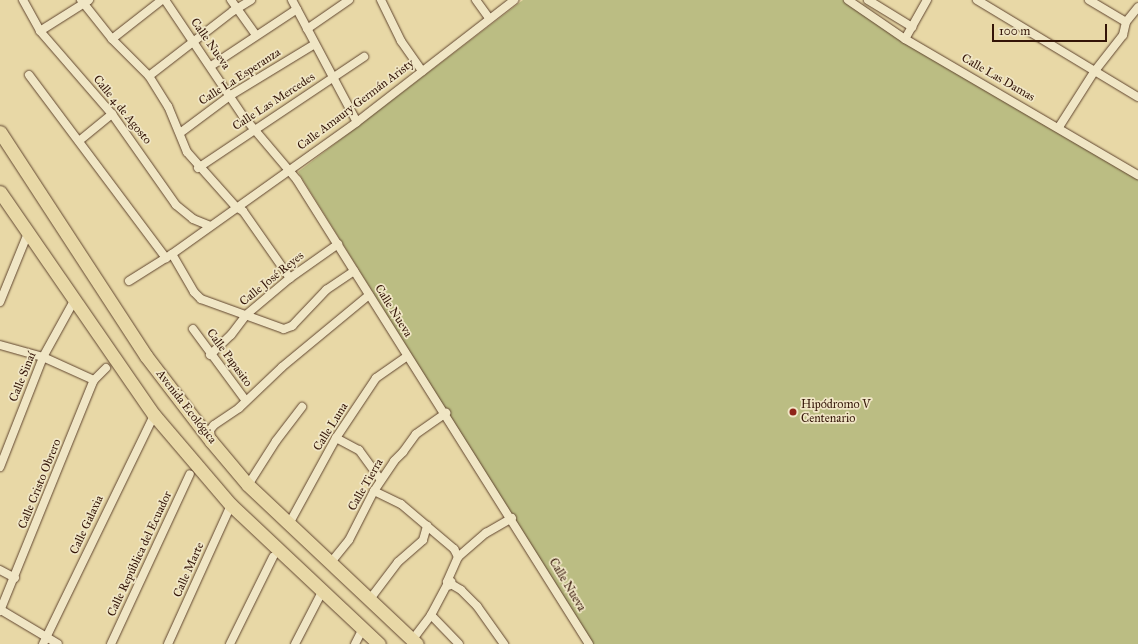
<!DOCTYPE html>
<html>
<head>
<meta charset="utf-8">
<style>
  body { margin:0 }
  #map { position:relative; width:1138px; height:644px; overflow:hidden; background:#e8d8a6; font-family:"IM FELL Great Primer",serif }
  div>[style] { position:absolute }
  [style*='--x'] { left:calc(var(--x)*1px); top:calc(var(--y)*1px); width:calc(var(--w)*1px); rotate:calc(var(--a)*1deg) }
  .green>* { inset:0; background:#bbbd83 }
  .roads { filter:drop-shadow(0 0 1px #60452f) drop-shadow(0 0 1px #60452f) }
  .street>* { height:8px; margin:-4px; padding:0 4px; transform-origin:4px; border-radius:4px; background:#f0e6c5 }
  .primary>* { height:13px; margin:-6.5px; padding:0 6.5px; transform-origin:6.5px; border-radius:6.5px; background:#e8d8a6 }
  .dots>* { width:11px; height:11px; translate:-50% -50%; box-sizing:border-box; border:2px solid #f0e6c5; border-radius:50% }
  span { translate:-50% -50%; white-space:nowrap; text-align:center; line-height:1.15; -webkit-text-stroke:3.5px #f0e6c5; paint-order:stroke }
  .street-label { font-size:12px; color:#331407 }
  .poi-label { font-size:12px; color:#331407 }
  .left { translate:0 -50%; text-align:left }
  .scale { position:absolute; left:992px; top:24px; width:115px; height:18px; box-sizing:border-box; border:2px solid #331407; border-top:0; padding-left:5px; font-size:12px; line-height:14px; white-space:nowrap; color:#331407; -webkit-text-stroke:3px #f0e6c5; paint-order:stroke }
</style>
</head>
<body>
<div id="map">
  <div class="green">
    <i style="clip-path:polygon(523px 0,843px 0,904px 42px,1138px 180px,1138px 644px,592px 644px,298px 172px)"></i>
  </div>
  <div class="roads">
    <div class="street">
      <i style="--x:23;--y:0;--w:35;--a:61"></i>
      <i style="--x:40;--y:31;--w:110;--a:49.1"></i>
      <i style="--x:112;--y:114;--w:111;--a:54.9"></i>
      <i style="--x:176;--y:205;--w:22;--a:39"></i>
      <i style="--x:193;--y:219;--w:18;--a:22"></i>
      <i style="--x:81;--y:0;--w:50;--a:51.5"></i>
      <i style="--x:112;--y:39;--w:52;--a:45"></i>
      <i style="--x:149;--y:76;--w:36;--a:58"></i>
      <i style="--x:168;--y:106;--w:50;--a:67.6"></i>
      <i style="--x:187;--y:152;--w:74;--a:48.3"></i>
      <i style="--x:236;--y:207;--w:8;--a:30"></i>
      <i style="--x:243;--y:211;--w:82;--a:55"></i>
      <i style="--x:165;--y:0;--w:140;--a:56.1"></i>
      <i style="--x:243;--y:116;--w:84;--a:49.8"></i>
      <i style="--x:297;--y:180;--w:548;--a:57.82"></i>
      <i style="--x:231;--y:0;--w:43;--a:54.5"></i>
      <i style="--x:292;--y:0;--w:138;--a:62"></i>
      <i style="--x:381;--y:0;--w:46;--a:64"></i>
      <i style="--x:401;--y:41;--w:37;--a:55"></i>
      <i style="--x:476;--y:0;--w:22;--a:54"></i>
      <i style="--x:848;--y:0;--w:69;--a:34.4"></i>
      <i style="--x:905;--y:39;--w:270;--a:30.3"></i>
      <i style="--x:868;--y:0;--w:52;--a:31.5"></i>
      <i style="--x:977;--y:0;--w:188;--a:31.1"></i>
      <i style="--x:1089;--y:0;--w:43;--a:30.7"></i>
      <i style="--x:307;--y:29;--w:51;--a:-34.6"></i>
      <i style="--x:40;--y:31;--w:58;--a:-32.3"></i>
      <i style="--x:112;--y:39;--w:63;--a:-38"></i>
      <i style="--x:905;--y:39;--w:45;--a:-60.6"></i>
      <i style="--x:211;--y:66;--w:103;--a:-33.5"></i>
      <i style="--x:29;--y:75;--w:229;--a:53.2"></i>
      <i style="--x:149;--y:76;--w:106;--a:-37.7"></i>
      <i style="--x:233;--y:11;--w:21;--a:-31"></i>
      <i style="--x:1059;--y:127;--w:65;--a:-57.5"></i>
      <i style="--x:1094;--y:72;--w:47;--a:-51.9"></i>
      <i style="--x:1123;--y:35;--w:13;--a:-77"></i>
      <i style="--x:1126;--y:22;--w:19;--a:-51"></i>
      <i style="--x:180;--y:133;--w:64;--a:-36.7"></i>
      <i style="--x:231;--y:95;--w:98;--a:-31.3"></i>
      <i style="--x:79;--y:141;--w:43;--a:-39.3"></i>
      <i style="--x:198;--y:168;--w:200;--a:-33.8"></i>
      <i style="--x:172;--y:254;--w:44;--a:59.9"></i>
      <i style="--x:194;--y:292;--w:10;--a:45"></i>
      <i style="--x:201;--y:299;--w:88;--a:19.9"></i>
      <i style="--x:284;--y:329;--w:9;--a:-21"></i>
      <i style="--x:292;--y:326;--w:50;--a:-46.6"></i>
      <i style="--x:326;--y:290;--w:34;--a:-34"></i>
      <i style="--x:129;--y:281;--w:51;--a:-32.1"></i>
      <i style="--x:172;--y:254;--w:227;--a:-35.5"></i>
      <i style="--x:357;--y:122;--w:199;--a:-37.8"></i>
      <i style="--x:0;--y:302;--w:74;--a:-67.9"></i>
      <i style="--x:193;--y:329;--w:89;--a:53.6"></i>
      <i style="--x:0;--y:345;--w:45;--a:15.6"></i>
      <i style="--x:43;--y:357;--w:56;--a:24.3"></i>
      <i style="--x:210;--y:355;--w:29;--a:-44"></i>
      <i style="--x:231;--y:335;--w:25;--a:-53"></i>
      <i style="--x:246;--y:315;--w:57;--a:-40.1"></i>
      <i style="--x:290;--y:278;--w:59;--a:-35.3"></i>
      <i style="--x:336;--y:438;--w:26;--a:28"></i>
      <i style="--x:359;--y:450;--w:37;--a:54"></i>
      <i style="--x:211;--y:440;--w:10;--a:-96"></i>
      <i style="--x:210;--y:430;--w:6;--a:-51"></i>
      <i style="--x:214;--y:425;--w:30;--a:-34"></i>
      <i style="--x:239;--y:408;--w:59;--a:-43.6"></i>
      <i style="--x:282;--y:367;--w:113;--a:-39.6"></i>
      <i style="--x:0;--y:467;--w:118;--a:-68.6"></i>
      <i style="--x:43;--y:357;--w:66;--a:-61.1"></i>
      <i style="--x:248;--y:485;--w:52;--a:-57.5"></i>
      <i style="--x:276;--y:441;--w:43;--a:-52.6"></i>
      <i style="--x:374;--y:491;--w:30;--a:26"></i>
      <i style="--x:401;--y:504;--w:70;--a:40.3"></i>
      <i style="--x:454;--y:549;--w:9;--a:63"></i>
      <i style="--x:458;--y:557;--w:27;--a:114"></i>
      <i style="--x:447;--y:582;--w:4;--a:56"></i>
      <i style="--x:449;--y:585;--w:4;--a:-56"></i>
      <i style="--x:451;--y:582;--w:3;--a:-135"></i>
      <i style="--x:290;--y:522;--w:96;--a:-61.3"></i>
      <i style="--x:336;--y:438;--w:72;--a:-56.3"></i>
      <i style="--x:376;--y:378;--w:38;--a:-35"></i>
      <i style="--x:458;--y:557;--w:37;--a:-41"></i>
      <i style="--x:486;--y:533;--w:30;--a:-30"></i>
      <i style="--x:332;--y:561;--w:27;--a:-51"></i>
      <i style="--x:349;--y:540;--w:55;--a:-63"></i>
      <i style="--x:374;--y:491;--w:36;--a:-56"></i>
      <i style="--x:394;--y:461;--w:13;--a:-45"></i>
      <i style="--x:403;--y:452;--w:22;--a:-54"></i>
      <i style="--x:416;--y:434;--w:37;--a:-35"></i>
      <i style="--x:0;--y:570;--w:17;--a:28"></i>
      <i style="--x:451;--y:584;--w:12;--a:31"></i>
      <i style="--x:461;--y:590;--w:23;--a:45"></i>
      <i style="--x:477;--y:606;--w:47;--a:54.6"></i>
      <i style="--x:370;--y:599;--w:46;--a:-52.9"></i>
      <i style="--x:398;--y:562;--w:33;--a:-41"></i>
      <i style="--x:423;--y:540;--w:15;--a:-74"></i>
      <i style="--x:1;--y:610;--w:66;--a:30.8"></i>
      <i style="--x:0;--y:611;--w:249;--a:-67.9"></i>
      <i style="--x:94;--y:380;--w:17;--a:-45"></i>
      <i style="--x:431;--y:615;--w:40;--a:46"></i>
      <i style="--x:413;--y:639;--w:30;--a:-53"></i>
      <i style="--x:431;--y:615;--w:34;--a:-62"></i>
      <i style="--x:43;--y:644;--w:254;--a:-64.1"></i>
      <i style="--x:111;--y:644;--w:187;--a:-65.1"></i>
      <i style="--x:168;--y:644;--w:153;--a:-65.6"></i>
      <i style="--x:230;--y:644;--w:97;--a:-63.7"></i>
      <i style="--x:295;--y:644;--w:61;--a:-62.6"></i>
      <i style="--x:355;--y:644;--w:18;--a:-63"></i>
    </div>
    <div class="primary">
      <i style="--x:0;--y:132;--w:267;--a:56.9"></i>
      <i style="--x:146;--y:356;--w:107;--a:52.6"></i>
      <i style="--x:211;--y:441;--w:57;--a:49.9"></i>
      <i style="--x:248;--y:485;--w:232;--a:43.3"></i>
      <i style="--x:0;--y:192;--w:271;--a:55.4"></i>
      <i style="--x:154;--y:415;--w:118;--a:49.5"></i>
      <i style="--x:231;--y:505;--w:203;--a:43.2"></i>
    </div>
  </div>
  <div class="dots">
    <i style="left:793px;top:412px;background:#8f2418"></i>
  </div>
  <div class="street-label">
    <span style="left:210px;top:44px;rotate:55deg">Calle Nueva</span>
    <span style="left:240px;top:77px;rotate:-33deg">Calle La Esperanza</span>
    <span style="left:998px;top:78px;rotate:30deg">Calle Las Damas</span>
    <span style="left:274px;top:102px;rotate:-33deg">Calle Las Mercedes</span>
    <span style="left:356px;top:105px;rotate:-37deg">Calle Amaury Germán Aristy</span>
    <span style="left:122px;top:110px;rotate:51deg">Calle 4 de Agosto</span>
    <span style="left:272px;top:279px;rotate:-39deg">Calle José Reyes</span>
    <span style="left:393px;top:311px;rotate:58deg">Calle Nueva</span>
    <span style="left:229px;top:358px;rotate:54deg">Calle Papasito</span>
    <span style="left:23px;top:377px;rotate:-68deg">Calle Sinaí</span>
    <span style="left:186px;top:407px;rotate:52deg">Avenida Ecológica</span>
    <span style="left:331px;top:427px;rotate:-58deg">Calle Luna</span>
    <span style="left:40px;top:484px;rotate:-68deg">Calle Cristo Obrero</span>
    <span style="left:366px;top:485px;rotate:-60deg">Calle Tierra</span>
    <span style="left:87px;top:525px;rotate:-65deg">Calle Galaxia</span>
    <span style="left:140px;top:554px;rotate:-65deg">Calle República del Ecuador</span>
    <span style="left:189px;top:570px;rotate:-66deg">Calle Marte</span>
    <span style="left:567px;top:585px;rotate:59deg">Calle Nueva</span>
  </div>
  <div class="poi-label">
    <span class="left" style="left:801px;top:412px">Hipódromo V<br>Centenario</span>
  </div>
  <div class="scale">100 m</div>
</div>
</body>
</html>
